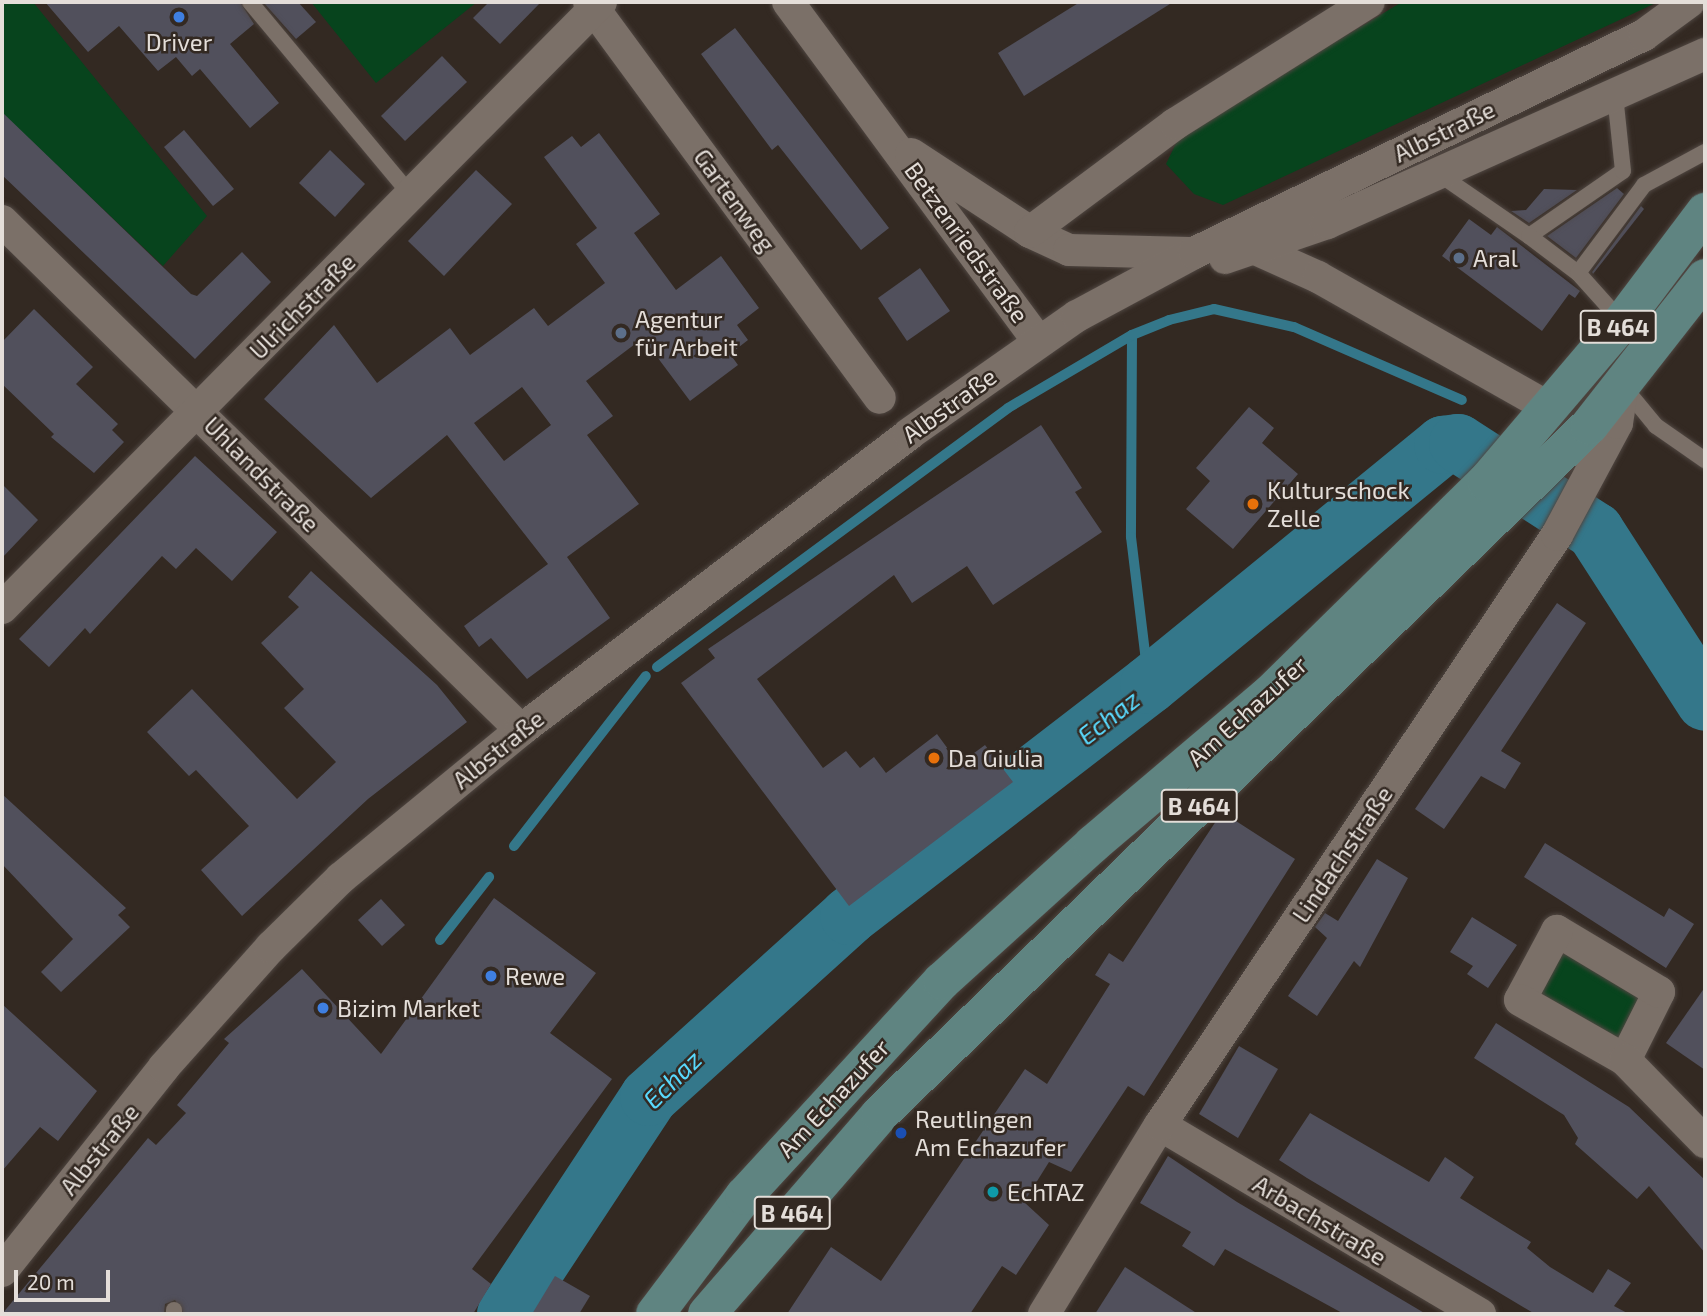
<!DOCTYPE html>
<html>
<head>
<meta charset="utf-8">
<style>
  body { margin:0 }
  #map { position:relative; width:1707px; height:1316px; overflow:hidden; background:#332922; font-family:"Exo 2",sans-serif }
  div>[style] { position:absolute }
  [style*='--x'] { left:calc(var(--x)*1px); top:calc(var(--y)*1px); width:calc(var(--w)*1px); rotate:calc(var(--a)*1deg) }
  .green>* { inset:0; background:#07441d }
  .water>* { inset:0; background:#34778a }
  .stream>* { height:10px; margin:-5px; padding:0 5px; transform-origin:5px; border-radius:5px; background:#34778a }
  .river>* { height:58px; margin:-29px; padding:0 29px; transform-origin:29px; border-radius:29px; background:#34778a }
  .building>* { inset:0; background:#51505c }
  .roads { filter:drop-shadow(0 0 2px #4f4641) drop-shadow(0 0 2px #4f4641) }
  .lane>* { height:16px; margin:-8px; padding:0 8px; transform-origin:8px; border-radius:8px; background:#7b7068 }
  .street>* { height:32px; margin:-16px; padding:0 16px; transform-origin:16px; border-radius:16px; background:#7b7068 }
  .primary>* { height:38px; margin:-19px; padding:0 19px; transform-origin:19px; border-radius:19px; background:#5f8481 }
  .dots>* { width:19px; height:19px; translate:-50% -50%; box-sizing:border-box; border:4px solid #332922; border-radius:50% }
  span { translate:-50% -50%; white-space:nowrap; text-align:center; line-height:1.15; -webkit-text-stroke:5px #332922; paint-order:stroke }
  .shield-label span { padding:2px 5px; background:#332922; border:2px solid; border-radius:5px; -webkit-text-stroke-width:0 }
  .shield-label { font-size:23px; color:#e4ded9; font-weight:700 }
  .poi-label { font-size:24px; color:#e4ded9 }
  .left { translate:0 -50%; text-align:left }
  .street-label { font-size:24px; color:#e4ded9 }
  .water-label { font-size:26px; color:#59d9fd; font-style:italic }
  .frame { position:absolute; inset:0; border:4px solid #e4ded9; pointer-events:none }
  .scale { position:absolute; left:14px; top:1270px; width:96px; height:32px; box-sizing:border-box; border:4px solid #e4ded9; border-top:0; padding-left:9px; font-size:21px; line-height:24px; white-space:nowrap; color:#e4ded9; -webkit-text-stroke:5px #332922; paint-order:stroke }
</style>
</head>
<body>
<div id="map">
  <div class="green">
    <i style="clip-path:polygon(2px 2px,33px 2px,207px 216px,163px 266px,2px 113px)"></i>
    <i style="clip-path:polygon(311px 2px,477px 2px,376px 83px)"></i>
    <i style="clip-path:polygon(1402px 2px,1658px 2px,1223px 205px,1194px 194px,1166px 164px,1180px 135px)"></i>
    <i style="clip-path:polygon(1562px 948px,1645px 997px,1619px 1044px,1536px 997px)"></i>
  </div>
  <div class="water">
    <i style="clip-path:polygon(1599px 523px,1628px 568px,1633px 583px,1587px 538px)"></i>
  </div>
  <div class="stream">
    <i style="--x:1132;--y:335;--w:202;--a:90.3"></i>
    <i style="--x:1131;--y:537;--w:149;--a:83.1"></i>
    <i style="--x:657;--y:667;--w:436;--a:-36.4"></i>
    <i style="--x:1008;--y:408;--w:144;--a:-30.5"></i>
    <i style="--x:1132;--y:335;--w:40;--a:-22"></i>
    <i style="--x:1169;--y:320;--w:46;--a:-13.7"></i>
    <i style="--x:1214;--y:309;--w:82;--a:12.7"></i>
    <i style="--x:1294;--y:327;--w:183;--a:23.5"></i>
    <i style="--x:514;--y:846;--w:215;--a:-52.2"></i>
    <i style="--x:440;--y:940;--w:80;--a:-52.1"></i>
  </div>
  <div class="river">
    <i style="--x:506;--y:1314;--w:260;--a:-56.6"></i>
    <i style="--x:649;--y:1097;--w:270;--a:-42.1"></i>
    <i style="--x:849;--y:916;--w:379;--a:-37.6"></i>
    <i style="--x:1149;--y:685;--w:380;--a:-39.2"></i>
    <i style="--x:1443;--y:445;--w:15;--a:-8"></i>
    <i style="--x:1458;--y:443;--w:163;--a:32.7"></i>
    <i style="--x:1595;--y:531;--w:203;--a:57.2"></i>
  </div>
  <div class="building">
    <i style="clip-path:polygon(45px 2px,240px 2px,254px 24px,230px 44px,279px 103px,250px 128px,200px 69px,192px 76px,176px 57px,158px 71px,119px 26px,88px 52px)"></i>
    <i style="clip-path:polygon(263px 2px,298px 2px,316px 22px,296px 39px)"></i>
    <i style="clip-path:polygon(489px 2px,541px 2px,500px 44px,473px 18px)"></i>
    <i style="clip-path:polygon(1080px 2px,1173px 2px,1024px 96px,998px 53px)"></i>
    <i style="clip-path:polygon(735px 28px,889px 228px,861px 250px,778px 145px,772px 150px,701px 54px)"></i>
    <i style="clip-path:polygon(442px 56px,467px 82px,405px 141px,381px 116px)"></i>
    <i style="clip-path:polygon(2px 112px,191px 294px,197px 296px,242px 252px,271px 282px,195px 359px,2px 175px)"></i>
    <i style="clip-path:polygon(184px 130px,234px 189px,213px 206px,164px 147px)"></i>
    <i style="clip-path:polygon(evenodd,599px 133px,660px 214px,634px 233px,676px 290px,721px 256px,759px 308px,737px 325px,748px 340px,730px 354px,738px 365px,690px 401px,643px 338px,586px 381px,613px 416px,587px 435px,639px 504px,567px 557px,610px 618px,527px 679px,491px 638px,479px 647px,464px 626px,548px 564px,447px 435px,371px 498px,264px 399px,334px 325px,377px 383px,450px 328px,470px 355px,534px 308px,548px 326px,605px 283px,576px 244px,597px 228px,544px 157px,572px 136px,581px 147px,599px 133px,522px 387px,551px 425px,504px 461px,474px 423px,522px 387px)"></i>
    <i style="clip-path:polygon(330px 150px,365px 184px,335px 217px,299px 183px)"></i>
    <i style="clip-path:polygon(476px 170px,512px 204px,444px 276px,408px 241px)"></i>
    <i style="clip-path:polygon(1617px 188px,1624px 194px,1576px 258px,1547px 236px)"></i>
    <i style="clip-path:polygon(1544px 189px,1577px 190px,1529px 223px,1511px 211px,1526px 210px)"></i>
    <i style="clip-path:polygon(1641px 206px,1644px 209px,1593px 274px,1592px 272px)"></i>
    <i style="clip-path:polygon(1469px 219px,1491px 235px,1497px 227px,1580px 291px,1575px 298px,1569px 294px,1542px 331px,1442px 256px)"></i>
    <i style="clip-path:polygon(920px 268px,950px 311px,907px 341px,878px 298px)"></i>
    <i style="clip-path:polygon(34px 309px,93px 367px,76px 384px,118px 424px,112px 430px,124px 442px,94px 473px,51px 437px,54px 434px,2px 384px,2px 342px)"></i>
    <i style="clip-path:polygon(1249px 407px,1274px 428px,1262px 443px,1298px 474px,1233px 549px,1186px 509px,1210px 481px,1196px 468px)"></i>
    <i style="clip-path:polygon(1041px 425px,1082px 488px,1075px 492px,1102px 532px,993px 605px,967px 566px,912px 603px,894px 575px,757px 679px,823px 768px,846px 751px,860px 768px,874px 757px,886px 773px,937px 734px,959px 764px,985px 745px,1013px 782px,849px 906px,681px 683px,715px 658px,708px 649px)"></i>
    <i style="clip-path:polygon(195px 456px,277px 532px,232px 581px,196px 548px,176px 569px,162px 556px,90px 634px,85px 628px,49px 667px,19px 639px)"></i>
    <i style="clip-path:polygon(2px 484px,38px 520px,2px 558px)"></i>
    <i style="clip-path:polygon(311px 571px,437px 685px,467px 722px,368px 799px,242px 916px,201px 870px,249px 826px,196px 770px,189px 776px,147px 732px,192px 689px,297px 799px,336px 762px,284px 708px,304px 689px,261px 643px,299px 607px,288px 597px)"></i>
    <i style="clip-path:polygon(1557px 603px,1586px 623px,1501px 751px,1521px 763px,1505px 789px,1481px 776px,1444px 829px,1415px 809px)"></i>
    <i style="clip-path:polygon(2px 794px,126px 908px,118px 915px,130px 927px,61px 992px,41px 972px,73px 939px,2px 864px)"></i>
    <i style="clip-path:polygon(1222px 812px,1295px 859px,1144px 1096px,1128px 1086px,1071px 1172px,1049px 1162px,1024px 1202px,1049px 1225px,1016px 1275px,1002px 1266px,970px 1314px,787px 1314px,831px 1247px,881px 1281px,1025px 1069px,1047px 1084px,1110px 984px,1095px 975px,1109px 953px,1123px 962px)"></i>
    <i style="clip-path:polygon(1545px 843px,1664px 917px,1669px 908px,1694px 924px,1666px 968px,1524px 877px)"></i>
    <i style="clip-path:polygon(1377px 859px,1408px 878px,1360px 967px,1354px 961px,1317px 1016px,1288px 996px,1327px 938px,1315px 927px,1325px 913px,1338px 921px)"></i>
    <i style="clip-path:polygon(494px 898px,596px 973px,550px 1033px,612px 1079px,472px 1269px,491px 1284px,473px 1314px,184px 1314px,175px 1300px,165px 1304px,164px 1314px,2px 1314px,148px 1138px,156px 1145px,186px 1113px,177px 1105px,229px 1043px,224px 1039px,302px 969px,381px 1054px)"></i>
    <i style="clip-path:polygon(381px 899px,405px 925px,382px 946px,358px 920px)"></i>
    <i style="clip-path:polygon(1472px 917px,1517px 945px,1488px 988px,1467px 974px,1473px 966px,1450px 952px)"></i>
    <i style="clip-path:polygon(1705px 987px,1705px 1070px,1666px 1043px)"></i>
    <i style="clip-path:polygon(2px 1004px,97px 1091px,58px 1141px,40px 1127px,2px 1171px)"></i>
    <i style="clip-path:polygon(1496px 1023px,1629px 1107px,1705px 1180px,1705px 1253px,1649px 1186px,1637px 1199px,1575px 1144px,1578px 1138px,1564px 1115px,1474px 1058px)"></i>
    <i style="clip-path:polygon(1239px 1046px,1278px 1069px,1238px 1138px,1199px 1114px)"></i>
    <i style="clip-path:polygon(1310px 1113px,1429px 1182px,1445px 1157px,1474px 1177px,1460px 1198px,1531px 1242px,1527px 1248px,1550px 1267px,1593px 1293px,1608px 1269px,1631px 1283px,1614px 1306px,1629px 1314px,1535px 1314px,1307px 1178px,1279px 1160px)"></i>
    <i style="clip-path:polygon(1168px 1156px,1237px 1202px,1426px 1314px,1344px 1314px,1225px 1249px,1214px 1266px,1182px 1246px,1191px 1232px,1140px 1203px)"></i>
    <i style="clip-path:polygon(1125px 1267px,1198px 1314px,1095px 1314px)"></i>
    <i style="clip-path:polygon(555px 1276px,590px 1296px,579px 1314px,532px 1314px)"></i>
  </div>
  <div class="roads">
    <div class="lane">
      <i style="--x:250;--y:2;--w:251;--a:50.2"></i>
      <i style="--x:1439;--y:174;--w:109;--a:34.6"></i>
      <i style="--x:1529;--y:236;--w:114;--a:-34.7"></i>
      <i style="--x:1623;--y:171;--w:76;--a:-96"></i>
      <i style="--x:1529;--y:236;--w:61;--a:37.1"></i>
      <i style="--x:1622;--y:322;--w:66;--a:-131.9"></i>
      <i style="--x:1578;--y:273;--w:110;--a:-53.1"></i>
      <i style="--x:1644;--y:185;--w:69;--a:-28.4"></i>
      <i style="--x:1623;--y:386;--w:52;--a:50.5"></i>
      <i style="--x:1656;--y:426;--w:60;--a:34.8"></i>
      <i style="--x:174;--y:1314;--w:4;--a:-90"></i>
    </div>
    <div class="street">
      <i style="--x:589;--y:2;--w:491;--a:53.7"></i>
      <i style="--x:788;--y:2;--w:421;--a:53.6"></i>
      <i style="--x:911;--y:154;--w:142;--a:33.2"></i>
      <i style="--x:1030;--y:232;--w:43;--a:24.8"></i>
      <i style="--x:1069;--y:250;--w:120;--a:1.4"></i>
      <i style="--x:2;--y:221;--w:727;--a:44.44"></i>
      <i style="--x:1030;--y:232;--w:181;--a:-36.7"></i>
      <i style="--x:1175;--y:124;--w:229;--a:-32.2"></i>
      <i style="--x:1251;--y:247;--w:73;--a:24.1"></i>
      <i style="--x:1318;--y:277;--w:266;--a:29.5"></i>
      <i style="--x:1225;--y:258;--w:108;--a:-18.9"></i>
      <i style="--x:1327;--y:223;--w:414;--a:-24.1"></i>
      <i style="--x:2;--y:608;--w:852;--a:-45.33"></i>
      <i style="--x:1625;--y:1060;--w:76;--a:-63.4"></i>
      <i style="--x:1659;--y:992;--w:119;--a:-149.1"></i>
      <i style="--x:1557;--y:931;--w:78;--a:118.2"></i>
      <i style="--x:1520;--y:1000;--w:121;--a:29.7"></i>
      <i style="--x:1625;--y:1060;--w:115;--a:45.7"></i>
      <i style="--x:1160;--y:1125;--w:372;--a:30.6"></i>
      <i style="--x:2;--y:1271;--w:260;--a:-51.5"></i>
      <i style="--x:164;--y:1067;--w:161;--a:-48.3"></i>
      <i style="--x:271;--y:947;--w:98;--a:-44.6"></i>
      <i style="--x:341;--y:878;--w:233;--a:-39.4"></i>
      <i style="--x:521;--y:730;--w:488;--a:-37.3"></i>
      <i style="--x:909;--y:434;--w:205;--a:-35.1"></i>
      <i style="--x:1077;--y:316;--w:133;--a:-28.3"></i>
      <i style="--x:1194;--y:253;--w:500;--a:-25.85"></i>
      <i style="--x:1644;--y:35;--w:56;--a:-36.3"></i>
      <i style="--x:1044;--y:1314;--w:222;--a:-58.5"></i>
      <i style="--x:1160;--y:1125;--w:711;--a:-56.06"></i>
      <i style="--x:1557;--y:535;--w:127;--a:-61.8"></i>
      <i style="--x:1617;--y:423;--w:37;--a:-81"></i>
    </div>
    <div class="primary">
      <i style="--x:655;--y:1314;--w:148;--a:-53"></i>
      <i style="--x:744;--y:1196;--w:292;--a:-47.4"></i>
      <i style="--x:942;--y:981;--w:204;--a:-42.2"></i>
      <i style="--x:1093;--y:844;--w:231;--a:-40.3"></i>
      <i style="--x:1269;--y:695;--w:304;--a:-44.5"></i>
      <i style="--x:1486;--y:482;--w:210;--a:-49.6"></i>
      <i style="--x:1622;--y:322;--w:138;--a:-53"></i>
      <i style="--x:707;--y:1314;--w:264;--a:-49.1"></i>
      <i style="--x:880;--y:1114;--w:988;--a:-44.14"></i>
      <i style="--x:1589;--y:426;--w:188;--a:-51.9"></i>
    </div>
  </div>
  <div class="dots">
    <i style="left:179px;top:17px;background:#3f7fe0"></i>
    <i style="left:1459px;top:258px;background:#5c6f8a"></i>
    <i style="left:621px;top:333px;background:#5c6f8a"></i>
    <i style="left:1253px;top:504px;background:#e8710a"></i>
    <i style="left:934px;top:758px;background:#e8710a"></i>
    <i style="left:491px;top:976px;background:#3f7fe0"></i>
    <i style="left:323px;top:1008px;background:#3f7fe0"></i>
    <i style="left:901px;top:1133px;background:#1a4fb4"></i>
    <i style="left:993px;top:1192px;background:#0f9aa8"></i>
  </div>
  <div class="shield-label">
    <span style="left:1618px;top:327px">B 464</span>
    <span style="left:1199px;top:806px">B 464</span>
    <span style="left:792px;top:1213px">B 464</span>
  </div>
  <div class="poi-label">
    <span style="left:179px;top:42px">Driver</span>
    <span class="left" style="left:1473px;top:258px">Aral</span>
    <span class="left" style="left:635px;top:333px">Agentur<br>für Arbeit</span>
    <span class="left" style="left:1267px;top:504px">Kulturschock<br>Zelle</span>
    <span class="left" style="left:948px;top:758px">Da Giulia</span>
    <span class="left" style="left:505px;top:976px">Rewe</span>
    <span class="left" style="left:337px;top:1008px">Bizim Market</span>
    <span class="left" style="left:915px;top:1133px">Reutlingen<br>Am Echazufer</span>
    <span class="left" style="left:1007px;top:1192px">EchTAZ</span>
  </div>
  <div class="street-label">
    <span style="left:1444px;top:131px;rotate:-26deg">Albstraße</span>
    <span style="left:735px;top:200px;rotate:54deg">Gartenweg</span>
    <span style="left:967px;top:242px;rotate:54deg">Betzenriedstraße</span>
    <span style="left:302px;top:306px;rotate:-45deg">Ulrichstraße</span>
    <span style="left:949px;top:405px;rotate:-36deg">Albstraße</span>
    <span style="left:262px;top:474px;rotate:45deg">Uhlandstraße</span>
    <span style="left:1247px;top:711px;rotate:-42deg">Am Echazufer</span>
    <span style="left:498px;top:749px;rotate:-39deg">Albstraße</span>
    <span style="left:1342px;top:854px;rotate:-56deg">Lindachstraße</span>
    <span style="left:833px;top:1098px;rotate:-47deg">Am Echazufer</span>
    <span style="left:99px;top:1149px;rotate:-51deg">Albstraße</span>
    <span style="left:1320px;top:1220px;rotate:31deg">Arbachstraße</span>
  </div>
  <div class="water-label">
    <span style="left:1108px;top:717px;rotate:-38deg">Echaz</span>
    <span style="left:672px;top:1079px;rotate:-45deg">Echaz</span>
  </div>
  <div class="frame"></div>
  <div class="scale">20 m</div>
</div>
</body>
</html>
